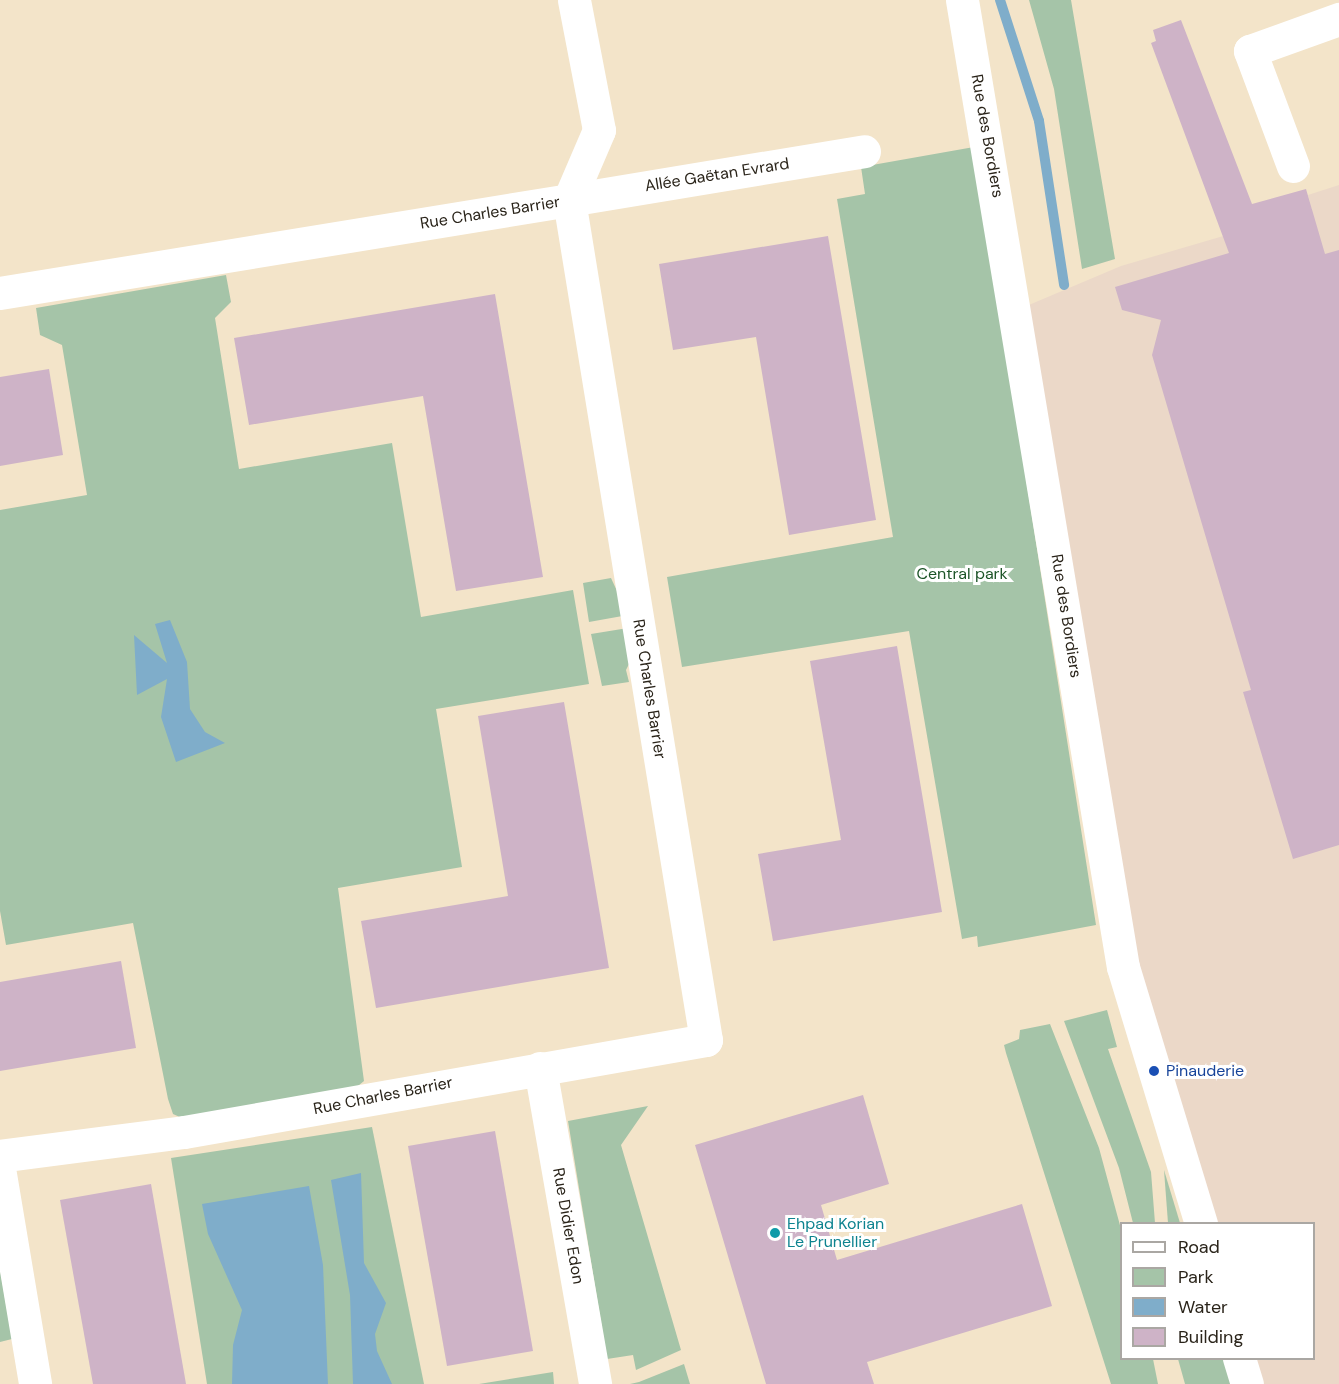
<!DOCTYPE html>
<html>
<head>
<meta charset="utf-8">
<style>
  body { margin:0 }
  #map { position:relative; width:1339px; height:1384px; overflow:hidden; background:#f3e4c9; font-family:"DM Sans",sans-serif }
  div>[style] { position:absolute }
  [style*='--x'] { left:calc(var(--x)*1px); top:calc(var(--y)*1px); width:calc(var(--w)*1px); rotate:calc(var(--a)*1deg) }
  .commercial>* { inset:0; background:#ebd8c8 }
  .green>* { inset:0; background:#a5c4a8 }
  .water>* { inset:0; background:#7fadca }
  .stream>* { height:10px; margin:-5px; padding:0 5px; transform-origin:5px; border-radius:5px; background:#7fadca }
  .building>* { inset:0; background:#ceb3c7 }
  .minor>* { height:33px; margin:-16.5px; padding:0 16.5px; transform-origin:16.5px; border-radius:16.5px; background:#fff }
  .tertiary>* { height:33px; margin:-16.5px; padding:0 16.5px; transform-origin:16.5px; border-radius:16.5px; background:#fff }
  .dots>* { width:16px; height:16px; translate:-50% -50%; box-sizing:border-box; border:3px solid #fff; border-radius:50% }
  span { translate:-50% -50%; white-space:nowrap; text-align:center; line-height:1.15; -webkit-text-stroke:6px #fff; paint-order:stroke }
  .street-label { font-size:16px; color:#2a241a }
  .park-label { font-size:16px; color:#1c5427 }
  .transit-label { font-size:16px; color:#164399 }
  .left { translate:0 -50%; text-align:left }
  .culture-label { font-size:16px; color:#0d838f }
  .legend { position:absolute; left:1120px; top:1222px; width:195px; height:138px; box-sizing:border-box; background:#fff; border:2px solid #aaa7a3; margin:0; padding:8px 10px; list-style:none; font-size:18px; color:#2a241a }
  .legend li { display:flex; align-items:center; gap:12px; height:30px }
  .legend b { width:30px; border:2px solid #aaa7a3 }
</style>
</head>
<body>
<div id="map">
  <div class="commercial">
    <i style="clip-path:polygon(1339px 185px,1339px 1384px,1247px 1384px,1239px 1359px,1314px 1358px,1314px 1224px,1201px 1223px,1135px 1011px,1017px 310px,1121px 266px,1312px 210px,1308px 195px)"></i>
  </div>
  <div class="green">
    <i style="clip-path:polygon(1029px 0,1071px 0,1115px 259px,1082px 269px,1054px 89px)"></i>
    <i style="clip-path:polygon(974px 147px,1096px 925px,978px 947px,977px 936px,962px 939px,909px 631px,682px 667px,667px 577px,893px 537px,837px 199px,865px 194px,861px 167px)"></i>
    <i style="clip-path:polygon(226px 275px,231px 302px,215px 318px,239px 469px,392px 443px,421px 617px,573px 590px,589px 684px,436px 709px,462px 867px,338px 888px,364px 1081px,353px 1090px,182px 1118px,173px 1114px,168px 1099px,133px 923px,6px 945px,0 911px,0 510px,87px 495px,62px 345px,40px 335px,36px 308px)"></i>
    <i style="clip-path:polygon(611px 578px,628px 615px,589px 622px,583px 583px)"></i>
    <i style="clip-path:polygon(628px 628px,634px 654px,626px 670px,629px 682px,602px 686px,591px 634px)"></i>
    <i style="clip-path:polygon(1107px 1010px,1117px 1047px,1108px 1049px,1151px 1172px,1155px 1223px,1133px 1223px,1119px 1168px,1064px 1021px)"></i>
    <i style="clip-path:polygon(1050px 1024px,1099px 1148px,1121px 1229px,1122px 1358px,1153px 1359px,1158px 1384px,1111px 1384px,1006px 1053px,1004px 1045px,1019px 1039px,1020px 1030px)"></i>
    <i style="clip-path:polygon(648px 1106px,621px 1145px,681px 1350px,636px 1370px,633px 1355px,607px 1359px,568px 1121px)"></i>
    <i style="clip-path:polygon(372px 1127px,424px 1384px,207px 1384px,171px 1158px)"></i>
    <i style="clip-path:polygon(1164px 1170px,1180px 1223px,1168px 1223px)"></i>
    <i style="clip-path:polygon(0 1269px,12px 1339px,0 1342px)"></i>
    <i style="clip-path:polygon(1178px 1359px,1223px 1359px,1231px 1384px,1185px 1384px)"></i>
    <i style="clip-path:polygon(684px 1364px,690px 1384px,630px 1384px,639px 1382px)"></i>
    <i style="clip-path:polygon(553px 1372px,554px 1384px,479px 1384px)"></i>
  </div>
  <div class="water">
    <i style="clip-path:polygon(170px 620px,187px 662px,190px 709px,205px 732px,225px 743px,176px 762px,161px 717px,167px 679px,137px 695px,134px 635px,167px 663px,155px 624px)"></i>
    <i style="clip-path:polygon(361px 1173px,364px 1263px,386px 1303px,375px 1334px,377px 1351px,392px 1384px,353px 1384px,350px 1295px,331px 1180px)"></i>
    <i style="clip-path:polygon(309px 1186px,323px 1265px,328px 1384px,232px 1384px,233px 1345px,242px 1310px,208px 1234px,202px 1204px)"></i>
  </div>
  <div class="stream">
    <i style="--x:1000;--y:0;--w:127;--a:72.1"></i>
    <i style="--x:1039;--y:121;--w:166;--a:81.3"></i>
  </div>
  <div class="building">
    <i style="clip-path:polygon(1181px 20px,1252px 204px,1306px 189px,1325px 254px,1339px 250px,1339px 845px,1293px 859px,1243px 692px,1251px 690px,1152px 355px,1161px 320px,1122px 310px,1115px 287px,1229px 253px,1151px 43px,1156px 41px,1153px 30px)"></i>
    <i style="clip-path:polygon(828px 236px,876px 520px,789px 535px,756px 337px,673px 350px,659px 264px)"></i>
    <i style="clip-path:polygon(495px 294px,543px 577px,456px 591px,423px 396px,249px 425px,234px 338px)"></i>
    <i style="clip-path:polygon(49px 369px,63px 455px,0 466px,0 377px)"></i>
    <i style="clip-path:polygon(897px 646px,942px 912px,773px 941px,758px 854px,841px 840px,810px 661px)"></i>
    <i style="clip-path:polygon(564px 702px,609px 968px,376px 1008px,361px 921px,508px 896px,478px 716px)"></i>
    <i style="clip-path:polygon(121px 961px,136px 1048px,0 1071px,0 982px)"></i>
    <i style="clip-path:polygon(863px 1095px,889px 1184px,821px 1205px,837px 1260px,1022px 1204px,1052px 1306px,867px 1362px,874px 1384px,766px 1384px,695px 1145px)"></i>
    <i style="clip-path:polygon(495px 1131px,533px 1351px,447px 1366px,408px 1146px)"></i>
    <i style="clip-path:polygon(151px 1184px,186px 1384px,93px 1384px,60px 1200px)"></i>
  </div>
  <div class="minor">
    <i style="--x:1293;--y:166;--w:123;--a:-110.5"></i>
    <i style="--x:1250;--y:51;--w:95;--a:-19.8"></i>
    <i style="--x:569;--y:200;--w:299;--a:-9.4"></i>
    <i style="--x:569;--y:200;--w:76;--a:-66.8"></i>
    <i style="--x:599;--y:130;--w:132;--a:-100.9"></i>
    <i style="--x:0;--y:293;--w:577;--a:-9.28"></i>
    <i style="--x:569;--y:200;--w:851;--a:80.74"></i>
    <i style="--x:706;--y:1040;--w:530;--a:170"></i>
    <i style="--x:184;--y:1132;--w:186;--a:172.6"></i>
    <i style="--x:540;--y:1068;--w:321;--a:80.1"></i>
    <i style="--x:0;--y:1174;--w:213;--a:80.5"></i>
  </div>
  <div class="tertiary">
    <i style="--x:962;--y:0;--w:980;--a:80.55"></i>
    <i style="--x:1123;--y:967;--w:269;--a:73.1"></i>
    <i style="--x:1239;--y:1358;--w:27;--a:73"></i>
  </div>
  <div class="dots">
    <i style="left:1154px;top:1071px;background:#1a4fb4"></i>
    <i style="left:775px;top:1233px;background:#0f9aa8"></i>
  </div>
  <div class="street-label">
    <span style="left:987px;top:136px;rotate:80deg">Rue des Bordiers</span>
    <span style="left:717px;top:175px;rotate:-9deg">Allée Gaëtan Evrard</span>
    <span style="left:490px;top:213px;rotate:-9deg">Rue Charles Barrier</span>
    <span style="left:1066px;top:616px;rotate:81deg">Rue des Bordiers</span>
    <span style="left:649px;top:689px;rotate:81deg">Rue Charles Barrier</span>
    <span style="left:383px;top:1096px;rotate:-11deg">Rue Charles Barrier</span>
    <span style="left:568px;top:1226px;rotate:80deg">Rue Didier Edon</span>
  </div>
  <div class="park-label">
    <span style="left:962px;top:574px">Central park</span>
  </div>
  <div class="transit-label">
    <span class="left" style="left:1166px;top:1071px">Pinauderie</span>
  </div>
  <div class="culture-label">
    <span class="left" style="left:787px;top:1233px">Ehpad Korian<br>Le Prunellier</span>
  </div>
  <ul class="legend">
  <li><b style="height:8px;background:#fff"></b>Road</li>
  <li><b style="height:16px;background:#a5c4a8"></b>Park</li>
  <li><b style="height:16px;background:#7fadca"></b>Water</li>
  <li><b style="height:16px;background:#ceb3c7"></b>Building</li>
  </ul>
</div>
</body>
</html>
